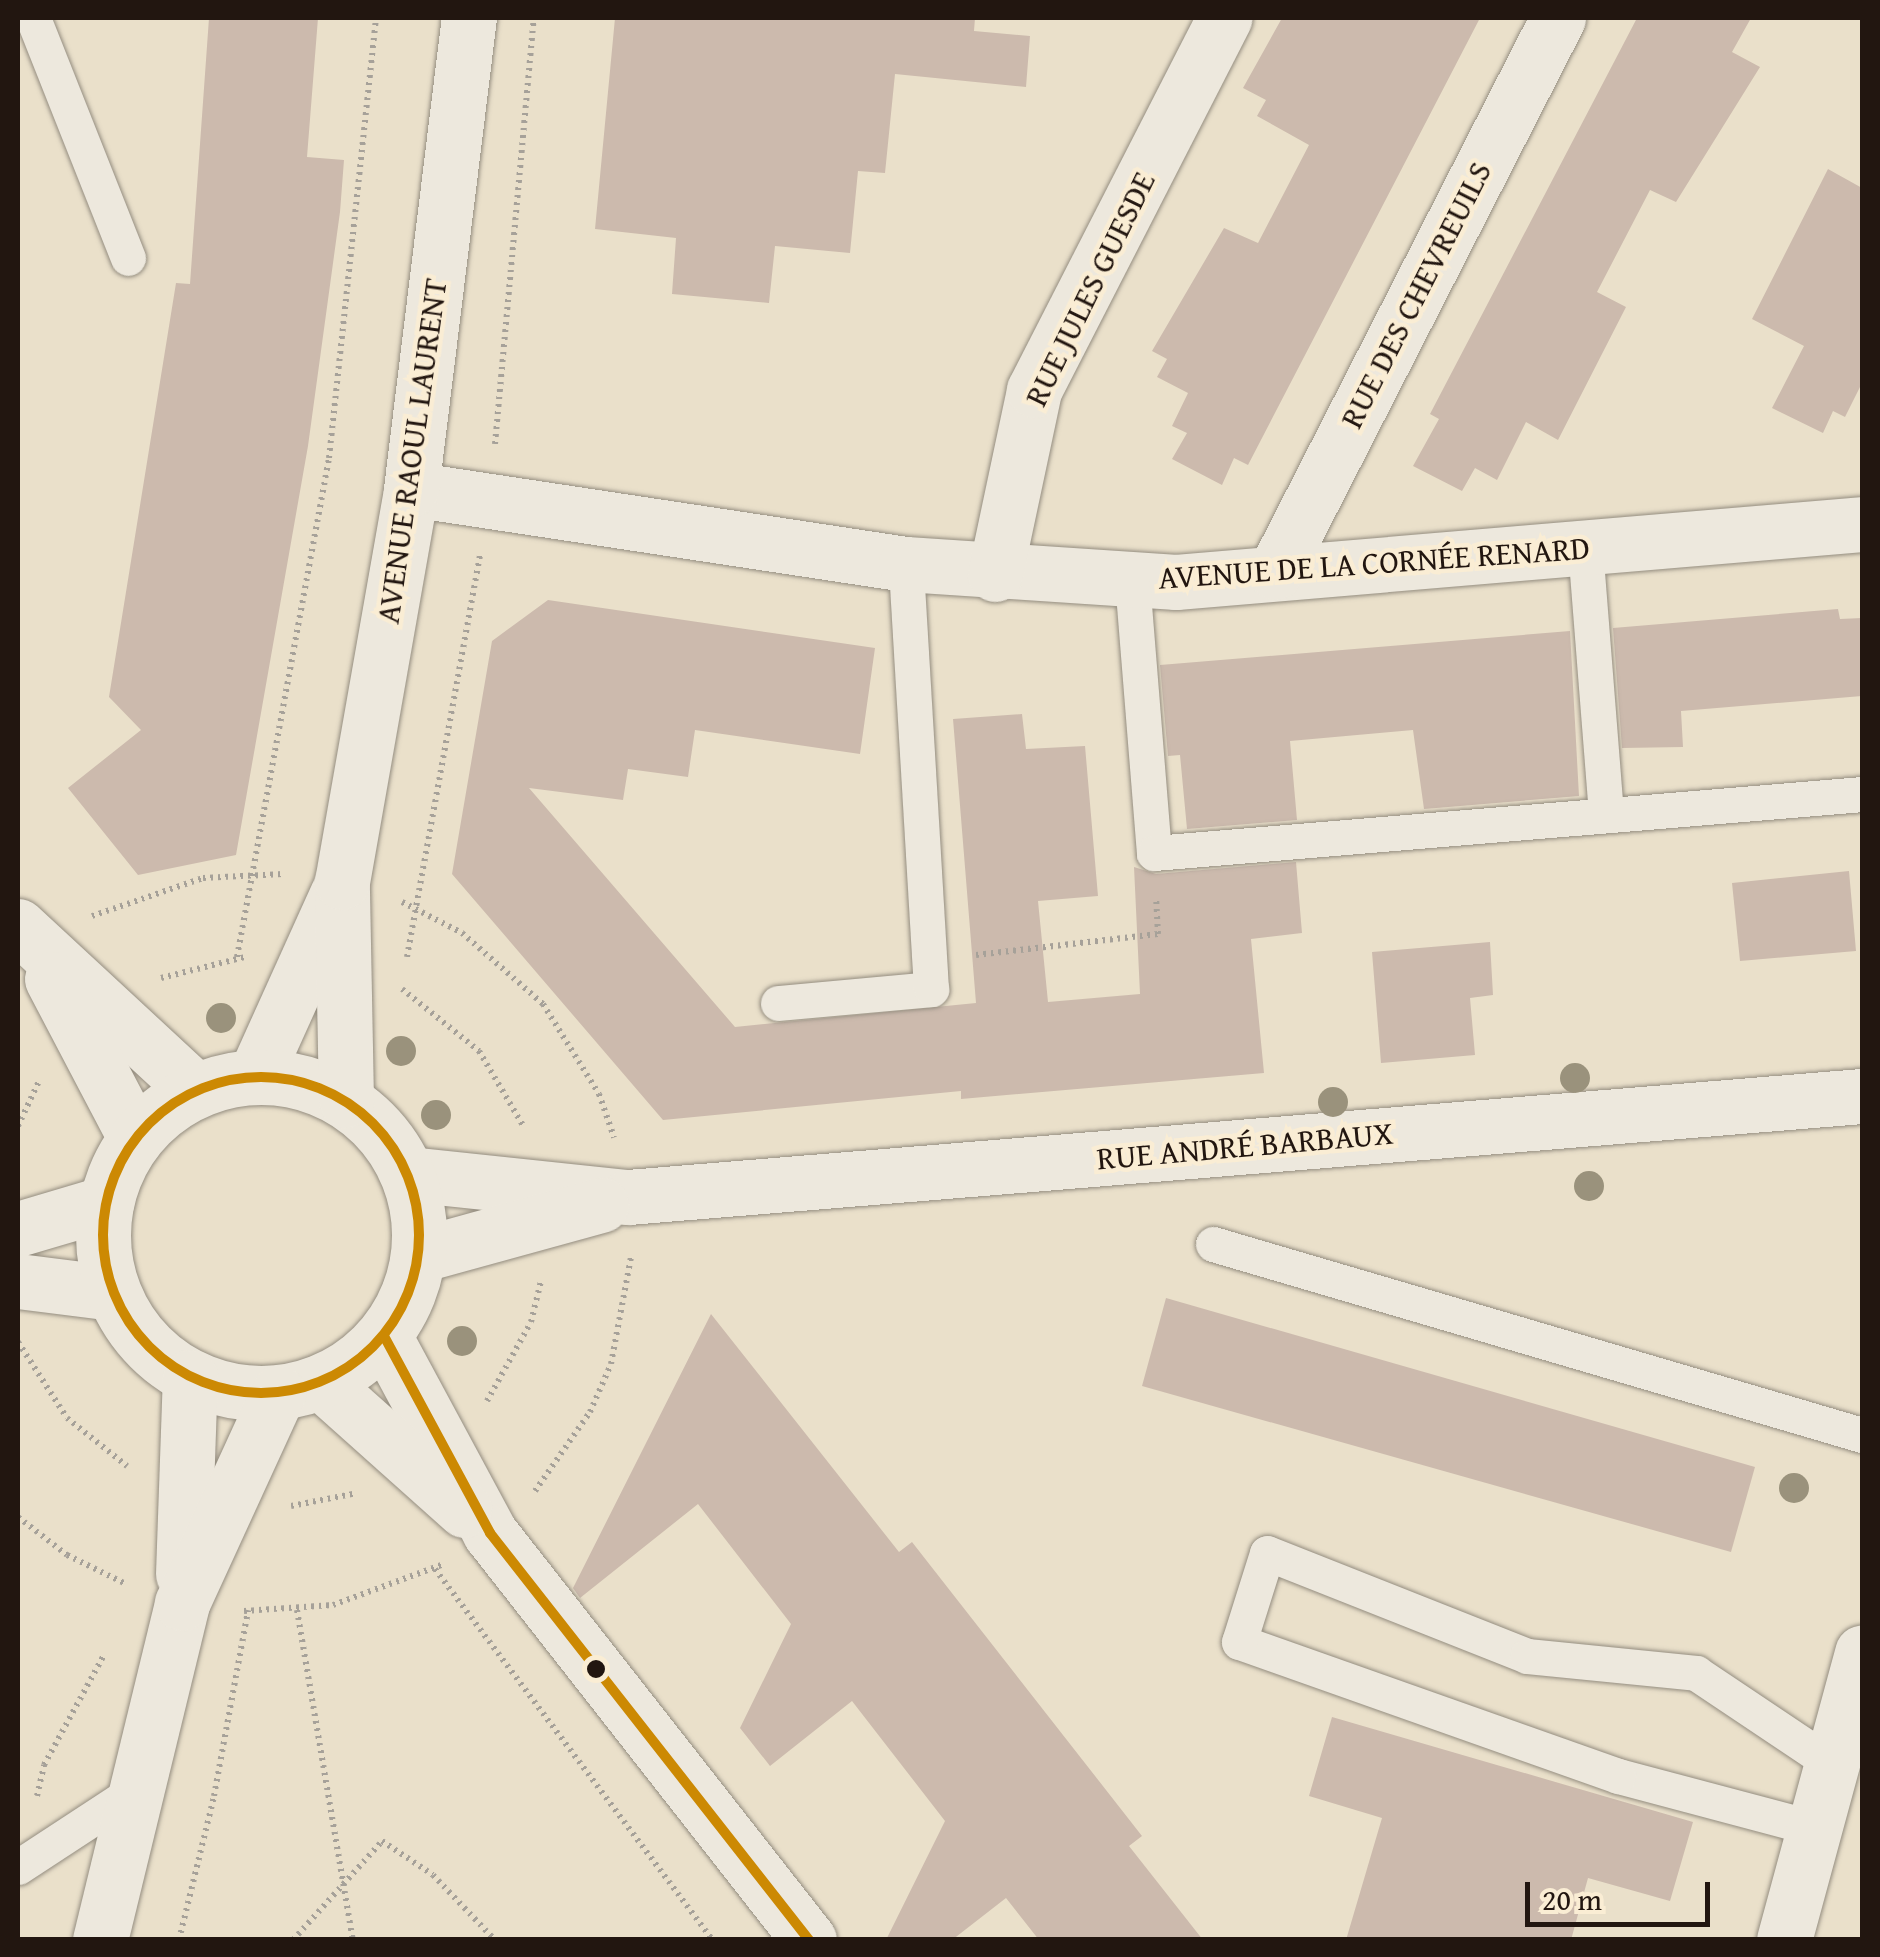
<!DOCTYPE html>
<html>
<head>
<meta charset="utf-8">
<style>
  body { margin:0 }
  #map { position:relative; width:1880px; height:1957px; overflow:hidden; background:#eae0ca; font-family:"Gentium Book Plus",serif }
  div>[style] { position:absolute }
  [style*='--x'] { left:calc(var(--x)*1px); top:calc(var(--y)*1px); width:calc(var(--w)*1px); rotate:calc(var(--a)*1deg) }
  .building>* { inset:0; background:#ccbaad }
  .path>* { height:6px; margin-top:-3px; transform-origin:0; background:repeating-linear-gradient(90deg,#a6a199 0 2.5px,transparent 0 7.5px) }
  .roads { filter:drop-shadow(0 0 2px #948d80) drop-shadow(0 0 2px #948d80) }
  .service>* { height:35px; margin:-17.5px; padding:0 17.5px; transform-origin:17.5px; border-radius:17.5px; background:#ede8dd }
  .minor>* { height:55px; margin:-27.5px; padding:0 27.5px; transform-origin:27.5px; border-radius:27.5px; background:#ede8dd }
  .tertiary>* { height:55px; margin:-27.5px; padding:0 27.5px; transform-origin:27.5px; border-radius:27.5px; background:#ede8dd }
  .secondary>* { height:55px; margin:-27.5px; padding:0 27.5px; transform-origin:27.5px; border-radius:27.5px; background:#ede8dd }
  .secondary>.ring { margin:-27.5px; padding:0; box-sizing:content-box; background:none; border:55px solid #ede8dd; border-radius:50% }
  .bus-1>* { height:10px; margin:-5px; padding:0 5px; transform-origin:5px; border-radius:5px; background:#cc8903 }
  .bus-1>.ring { margin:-5px; padding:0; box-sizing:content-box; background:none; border:10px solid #cc8903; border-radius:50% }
  .trees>* { width:30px; height:30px; margin:-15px; border-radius:50%; background:#9a927c }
  .dots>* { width:28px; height:28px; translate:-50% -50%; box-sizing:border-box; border:5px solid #faedd4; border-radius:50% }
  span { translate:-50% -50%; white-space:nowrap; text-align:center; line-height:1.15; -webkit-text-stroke:9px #faedd4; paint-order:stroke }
  .street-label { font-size:32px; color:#221610 }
  .frame { position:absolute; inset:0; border:20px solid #221610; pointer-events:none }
  .scale { position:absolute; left:1525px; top:1882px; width:185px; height:45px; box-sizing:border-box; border:5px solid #221610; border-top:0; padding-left:12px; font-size:30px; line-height:35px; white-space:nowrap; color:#221610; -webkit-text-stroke:8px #faedd4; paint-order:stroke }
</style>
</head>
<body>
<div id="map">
  <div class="building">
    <i style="clip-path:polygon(209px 18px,318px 18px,307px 157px,344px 160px,340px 212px,308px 446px,236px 855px,138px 875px,68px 788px,141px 730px,109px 697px,176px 283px,190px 284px)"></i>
    <i style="clip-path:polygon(615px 18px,975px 18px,974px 31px,1030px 36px,1026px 87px,895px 74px,885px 173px,858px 171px,850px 253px,775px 246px,769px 303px,672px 294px,676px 238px,595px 229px)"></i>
    <i style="clip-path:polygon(1282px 18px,1480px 18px,1248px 465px,1234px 458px,1222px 485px,1172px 459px,1187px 433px,1172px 426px,1188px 393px,1157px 377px,1167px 359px,1152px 351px,1224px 228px,1258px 243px,1309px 145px,1257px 116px,1266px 100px,1243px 88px)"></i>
    <i style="clip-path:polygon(1637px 18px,1751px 18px,1732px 52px,1760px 67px,1676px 202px,1650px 190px,1597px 292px,1626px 307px,1558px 440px,1526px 422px,1497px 480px,1475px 468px,1462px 491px,1413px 466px,1439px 419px,1430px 414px)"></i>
    <i style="clip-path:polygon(1828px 169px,1862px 188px,1862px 383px,1845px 417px,1833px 411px,1823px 433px,1772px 408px,1804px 346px,1752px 319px)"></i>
    <i style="clip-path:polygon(548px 600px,875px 648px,860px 754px,695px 730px,688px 777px,628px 769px,623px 800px,529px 788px,735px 1027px,976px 1003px,953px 719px,1022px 714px,1026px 749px,1085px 746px,1098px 896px,1038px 901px,1048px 1002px,1140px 994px,1134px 867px,1156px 874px,1296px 862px,1302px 933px,1251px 939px,1264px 1073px,961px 1099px,961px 1091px,663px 1120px,452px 874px,492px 641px)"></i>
    <i style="clip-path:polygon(1838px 609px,1840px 619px,1862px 618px,1862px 696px,1681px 711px,1683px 747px,1622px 748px,1613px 628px)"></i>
    <i style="clip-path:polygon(1570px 631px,1579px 796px,1424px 809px,1413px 730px,1290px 741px,1297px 820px,1187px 829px,1180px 755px,1168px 756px,1160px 665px)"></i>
    <i style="clip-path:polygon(1849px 871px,1856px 951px,1740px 961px,1732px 883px)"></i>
    <i style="clip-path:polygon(1490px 942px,1493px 995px,1470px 998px,1475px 1055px,1381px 1063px,1372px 952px)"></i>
    <i style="clip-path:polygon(1166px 1298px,1755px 1467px,1731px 1552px,1142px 1386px)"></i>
    <i style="clip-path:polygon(711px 1314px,899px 1552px,912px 1542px,1142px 1836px,1129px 1846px,1203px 1940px,1039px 1940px,1006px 1898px,952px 1940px,886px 1940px,945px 1821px,852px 1701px,770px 1766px,740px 1728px,791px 1624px,698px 1504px,580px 1598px,573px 1588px)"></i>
    <i style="clip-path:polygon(1332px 1717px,1693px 1822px,1670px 1901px,1588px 1878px,1571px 1940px,1346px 1940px,1382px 1818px,1309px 1796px)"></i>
  </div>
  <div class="path">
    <i style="--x:495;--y:444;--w:428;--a:-84.8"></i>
    <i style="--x:402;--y:902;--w:68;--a:27.3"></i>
    <i style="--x:462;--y:933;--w:108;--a:41.2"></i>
    <i style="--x:543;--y:1004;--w:106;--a:58.1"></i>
    <i style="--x:599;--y:1094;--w:46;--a:70.8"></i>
    <i style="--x:92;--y:916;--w:117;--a:-18.9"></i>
    <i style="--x:203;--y:878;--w:80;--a:-2.9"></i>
    <i style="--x:976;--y:955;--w:183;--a:-6.6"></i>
    <i style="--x:1158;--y:934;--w:35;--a:-93"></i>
    <i style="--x:237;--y:957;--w:507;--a:-79.55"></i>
    <i style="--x:329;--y:458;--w:443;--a:-83.9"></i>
    <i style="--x:407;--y:957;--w:408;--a:-79.7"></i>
    <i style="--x:161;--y:978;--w:87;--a:-14"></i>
    <i style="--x:402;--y:989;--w:99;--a:38.8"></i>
    <i style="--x:479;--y:1051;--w:88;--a:59.4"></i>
    <i style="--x:18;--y:1126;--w:50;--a:-65"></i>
    <i style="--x:18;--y:1342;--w:90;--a:57.2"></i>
    <i style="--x:67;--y:1418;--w:77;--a:38.7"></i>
    <i style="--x:487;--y:1401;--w:90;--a:-60.9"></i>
    <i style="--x:531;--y:1322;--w:42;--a:-76.3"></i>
    <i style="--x:535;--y:1491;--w:96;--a:-55.2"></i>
    <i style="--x:590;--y:1412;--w:52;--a:-66.4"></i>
    <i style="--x:611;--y:1364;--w:109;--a:-79.4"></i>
    <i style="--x:291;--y:1506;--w:67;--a:-11.1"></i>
    <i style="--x:18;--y:1517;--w:62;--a:37.8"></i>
    <i style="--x:67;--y:1555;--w:66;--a:26.2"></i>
    <i style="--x:435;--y:1569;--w:464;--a:53.2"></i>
    <i style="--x:297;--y:1610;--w:335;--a:80.4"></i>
    <i style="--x:244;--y:1611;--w:89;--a:-3.9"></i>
    <i style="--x:333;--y:1605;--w:118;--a:-20.3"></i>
    <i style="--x:37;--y:1796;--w:32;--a:-77"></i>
    <i style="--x:44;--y:1765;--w:125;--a:-61.4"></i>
    <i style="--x:179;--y:1940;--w:148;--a:-76.3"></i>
    <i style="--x:214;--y:1796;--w:189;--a:-79.6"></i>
    <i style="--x:293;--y:1940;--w:133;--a:-48"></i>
    <i style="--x:382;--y:1841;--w:61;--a:33.7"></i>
    <i style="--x:433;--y:1875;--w:90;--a:46.4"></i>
  </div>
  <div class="roads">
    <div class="service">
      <i style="--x:33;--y:18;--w:258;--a:68.4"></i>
      <i style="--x:1585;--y:547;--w:268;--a:85.5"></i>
      <i style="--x:1132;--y:580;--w:274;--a:85.4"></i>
      <i style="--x:1154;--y:853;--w:710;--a:-4.76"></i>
      <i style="--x:778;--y:1003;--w:154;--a:-5.2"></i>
      <i style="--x:931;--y:989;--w:426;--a:-93.4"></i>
      <i style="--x:1213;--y:1244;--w:677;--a:16.4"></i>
      <i style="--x:1814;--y:1828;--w:203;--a:-165.1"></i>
      <i style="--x:1618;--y:1776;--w:402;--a:-160.5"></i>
      <i style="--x:1239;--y:1642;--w:93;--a:-72.5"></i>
      <i style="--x:1267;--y:1553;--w:280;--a:21.6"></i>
      <i style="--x:1527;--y:1656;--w:170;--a:5.7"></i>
      <i style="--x:1696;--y:1673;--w:164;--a:33.8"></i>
      <i style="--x:18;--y:1867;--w:142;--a:-33.2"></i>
    </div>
    <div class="minor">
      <i style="--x:411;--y:489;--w:501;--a:8.62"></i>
      <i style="--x:906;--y:564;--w:271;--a:3.8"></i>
      <i style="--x:1176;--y:582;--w:688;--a:-4.83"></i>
      <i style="--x:1275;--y:572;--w:622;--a:-62.94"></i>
      <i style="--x:995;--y:574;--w:188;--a:-78"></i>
      <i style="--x:1034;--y:390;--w:418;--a:-62.9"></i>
      <i style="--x:1784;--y:1940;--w:298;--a:-74.8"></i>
    </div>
    <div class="tertiary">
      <i style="--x:18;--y:926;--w:241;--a:42.8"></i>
      <i style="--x:52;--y:979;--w:178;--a:62.3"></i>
      <i style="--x:408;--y:1174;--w:221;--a:6"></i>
      <i style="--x:628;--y:1197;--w:1238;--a:-4.68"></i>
      <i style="--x:18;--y:1229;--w:92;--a:-16.5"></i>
      <i style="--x:419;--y:1255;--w:189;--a:-15.4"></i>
      <i style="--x:18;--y:1281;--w:96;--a:7.2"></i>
      <i style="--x:384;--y:1336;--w:224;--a:61.7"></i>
      <i style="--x:490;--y:1533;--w:517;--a:51.91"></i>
      <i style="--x:321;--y:1382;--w:192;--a:41.8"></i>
    </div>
    <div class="secondary">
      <i style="--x:255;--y:1076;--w:200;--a:-65.7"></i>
      <i class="ring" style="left:103px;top:1077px;width:261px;height:261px"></i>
      <i style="--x:346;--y:1100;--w:218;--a:-91.1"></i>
      <i style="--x:342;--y:882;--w:399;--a:-80"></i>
      <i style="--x:411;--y:489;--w:475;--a:-83"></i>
      <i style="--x:183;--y:1574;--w:197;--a:-88"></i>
      <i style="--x:100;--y:1940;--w:347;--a:-76.3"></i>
      <i style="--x:182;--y:1603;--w:231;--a:-65.4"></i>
    </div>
  </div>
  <div class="bus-1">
    <i class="ring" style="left:103px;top:1077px;width:306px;height:306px"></i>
    <i style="--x:384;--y:1336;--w:224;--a:61.7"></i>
    <i style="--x:490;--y:1533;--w:517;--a:51.91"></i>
  </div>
  <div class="trees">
    <i style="left:221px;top:1018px"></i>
    <i style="left:401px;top:1051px"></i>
    <i style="left:1575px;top:1078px"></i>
    <i style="left:1333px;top:1102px"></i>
    <i style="left:436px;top:1115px"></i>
    <i style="left:1589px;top:1186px"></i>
    <i style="left:462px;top:1341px"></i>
    <i style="left:1794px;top:1488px"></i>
  </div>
  <div class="dots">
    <i style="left:596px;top:1669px;background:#221610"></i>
  </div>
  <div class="street-label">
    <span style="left:1090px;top:289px;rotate:-64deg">RUE JULES GUESDE</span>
    <span style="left:1416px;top:295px;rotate:-63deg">RUE DES CHEVREUILS</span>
    <span style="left:412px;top:451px;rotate:-82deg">AVENUE RAOUL LAURENT</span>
    <span style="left:1374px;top:563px;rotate:-4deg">AVENUE DE LA CORNÉE RENARD</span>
    <span style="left:1245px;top:1146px;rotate:-5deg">RUE ANDRÉ BARBAUX</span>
  </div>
  <div class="frame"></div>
  <div class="scale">20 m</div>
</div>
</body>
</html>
